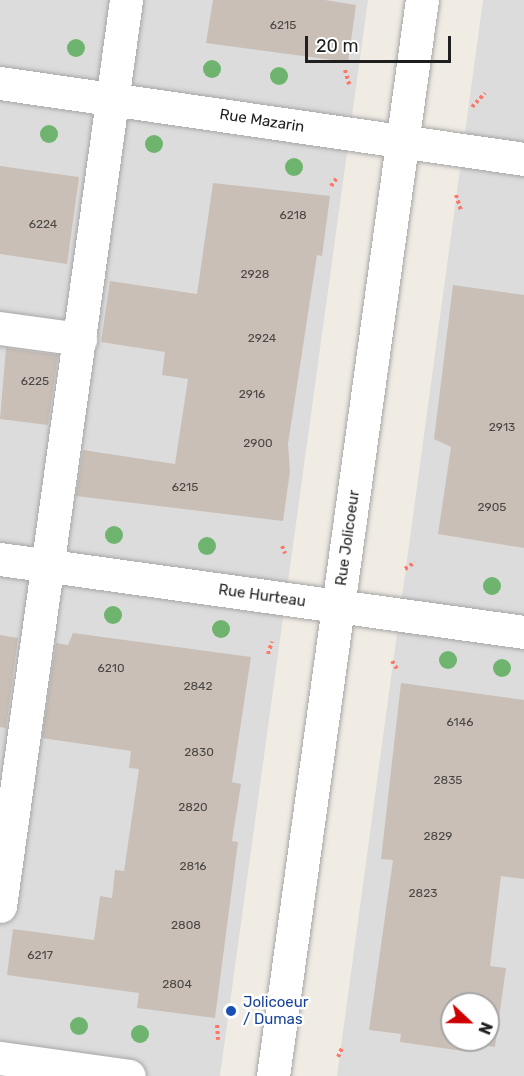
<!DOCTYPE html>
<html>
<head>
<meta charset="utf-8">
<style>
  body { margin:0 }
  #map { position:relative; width:524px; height:1076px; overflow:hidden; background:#f0ece4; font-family:Rubik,sans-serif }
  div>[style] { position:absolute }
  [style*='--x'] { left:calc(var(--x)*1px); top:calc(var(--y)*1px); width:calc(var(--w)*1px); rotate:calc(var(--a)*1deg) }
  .residential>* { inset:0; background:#dddcdc }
  .building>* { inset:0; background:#c9bfb7 }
  .path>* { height:4px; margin-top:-2px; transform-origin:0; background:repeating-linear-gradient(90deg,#ff7667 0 3px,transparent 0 6px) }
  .roads { filter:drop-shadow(0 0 2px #a6a6a6) drop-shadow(0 0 2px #a6a6a6) }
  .minor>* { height:33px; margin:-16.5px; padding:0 16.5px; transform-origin:16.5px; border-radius:16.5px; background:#fff }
  .trees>* { width:18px; height:18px; margin:-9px; border-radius:50%; background:#6eb46e }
  .dots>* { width:16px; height:16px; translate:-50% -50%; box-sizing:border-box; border:3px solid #fff; border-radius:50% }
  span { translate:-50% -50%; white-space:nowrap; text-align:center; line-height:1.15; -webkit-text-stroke:5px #fff; paint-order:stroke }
  .number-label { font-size:12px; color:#4a4745 }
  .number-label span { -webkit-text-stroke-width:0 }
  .street-label { font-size:15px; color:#1f1f1f }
  .transit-label { font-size:15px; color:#164399 }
  .left { translate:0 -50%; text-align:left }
  .north { position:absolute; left:440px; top:992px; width:60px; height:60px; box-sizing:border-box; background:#fff; border:2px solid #a5a5a5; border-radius:50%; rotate:112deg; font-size:16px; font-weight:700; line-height:24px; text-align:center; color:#1f1f1f }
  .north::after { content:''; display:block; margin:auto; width:21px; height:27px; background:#ce0001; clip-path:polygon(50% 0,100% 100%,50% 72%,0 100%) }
  .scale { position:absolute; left:305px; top:36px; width:146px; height:27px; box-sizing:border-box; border:3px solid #1f1f1f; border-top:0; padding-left:8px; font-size:18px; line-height:21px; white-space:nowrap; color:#1f1f1f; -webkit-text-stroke:4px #fff; paint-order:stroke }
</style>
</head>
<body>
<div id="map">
  <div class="residential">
    <i style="clip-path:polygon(0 0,368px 0,220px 1076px,0 1076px)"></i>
    <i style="clip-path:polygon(evenodd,483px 0,524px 0,524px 1076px,337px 1076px,483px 0,452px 1004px,488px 1004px,488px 1040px,452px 1040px,452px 1004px)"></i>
  </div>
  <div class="building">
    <i style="clip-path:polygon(213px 0,325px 0,356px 5px,348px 62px,206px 43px)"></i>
    <i style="clip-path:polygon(0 166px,79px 177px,67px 264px,0 254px)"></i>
    <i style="clip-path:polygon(213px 183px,330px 196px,322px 256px,317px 255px,288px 444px,290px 471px,283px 521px,76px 496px,83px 450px,175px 464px,188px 379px,162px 375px,165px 352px,101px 342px,110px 281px,197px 294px)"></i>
    <i style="clip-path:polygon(453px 285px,524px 295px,524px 548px,438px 534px,451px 447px,434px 439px)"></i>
    <i style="clip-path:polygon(6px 348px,58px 355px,48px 425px,0 419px)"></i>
    <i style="clip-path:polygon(73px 633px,251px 657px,232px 782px,241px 784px,232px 841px,238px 842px,215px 1018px,137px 1008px,139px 993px,7px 975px,13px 929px,94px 940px,100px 896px,112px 898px,115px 870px,124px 871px,139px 769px,129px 768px,131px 751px,42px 738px,56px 643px,68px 645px)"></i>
    <i style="clip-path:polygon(0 635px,18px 638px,6px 728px,0 727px)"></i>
    <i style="clip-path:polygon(evenodd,401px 683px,524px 700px,524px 879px,501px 876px,490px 966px,506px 968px,495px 1047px,464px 1043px,463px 1051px,400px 1042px,401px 1034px,369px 1030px,393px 860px,381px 859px,401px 683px,452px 1004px,488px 1004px,488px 1040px,452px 1040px,452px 1004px)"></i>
  </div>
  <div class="path">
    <i style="--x:345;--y:70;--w:15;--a:74"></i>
    <i style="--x:472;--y:107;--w:19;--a:-47"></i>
    <i style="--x:331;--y:186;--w:9;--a:-54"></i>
    <i style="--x:456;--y:195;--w:16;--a:72"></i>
    <i style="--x:282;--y:546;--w:8;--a:67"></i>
    <i style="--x:405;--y:569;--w:12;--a:-35"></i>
    <i style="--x:268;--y:654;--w:13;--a:-72"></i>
    <i style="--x:392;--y:661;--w:9;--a:58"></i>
    <i style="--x:217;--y:1025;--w:15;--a:86"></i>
    <i style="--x:338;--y:1057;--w:10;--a:-66"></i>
  </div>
  <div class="roads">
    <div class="minor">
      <i style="--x:0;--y:83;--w:529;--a:8.25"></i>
      <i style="--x:0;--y:328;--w:81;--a:7.8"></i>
      <i style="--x:0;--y:559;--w:529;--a:7.93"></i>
      <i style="--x:0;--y:906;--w:915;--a:-82.08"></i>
      <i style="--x:0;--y:1058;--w:130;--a:7.9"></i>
      <i style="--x:273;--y:1076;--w:1086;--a:-82.12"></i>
    </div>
  </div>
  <div class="trees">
    <i style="left:76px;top:48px"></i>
    <i style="left:212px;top:69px"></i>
    <i style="left:279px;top:76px"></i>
    <i style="left:49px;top:134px"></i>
    <i style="left:154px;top:144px"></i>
    <i style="left:294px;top:167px"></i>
    <i style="left:114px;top:535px"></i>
    <i style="left:207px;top:546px"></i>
    <i style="left:492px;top:586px"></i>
    <i style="left:113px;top:615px"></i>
    <i style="left:221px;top:629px"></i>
    <i style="left:448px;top:660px"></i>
    <i style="left:502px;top:668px"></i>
    <i style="left:79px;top:1026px"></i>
    <i style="left:140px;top:1034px"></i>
  </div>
  <div class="dots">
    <i style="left:231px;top:1011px;background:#1a4fb4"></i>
  </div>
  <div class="number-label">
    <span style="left:283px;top:26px">6215</span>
    <span style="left:293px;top:216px">6218</span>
    <span style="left:43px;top:225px">6224</span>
    <span style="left:255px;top:275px">2928</span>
    <span style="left:262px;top:339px">2924</span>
    <span style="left:35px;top:382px">6225</span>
    <span style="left:252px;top:395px">2916</span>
    <span style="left:502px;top:428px">2913</span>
    <span style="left:258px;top:444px">2900</span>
    <span style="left:185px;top:488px">6215</span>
    <span style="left:492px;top:508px">2905</span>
    <span style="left:111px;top:669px">6210</span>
    <span style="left:198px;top:687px">2842</span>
    <span style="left:460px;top:723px">6146</span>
    <span style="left:199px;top:753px">2830</span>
    <span style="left:448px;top:781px">2835</span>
    <span style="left:193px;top:808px">2820</span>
    <span style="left:438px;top:837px">2829</span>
    <span style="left:193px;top:867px">2816</span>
    <span style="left:423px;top:894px">2823</span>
    <span style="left:186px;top:926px">2808</span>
    <span style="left:40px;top:956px">6217</span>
    <span style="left:177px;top:985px">2804</span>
  </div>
  <div class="street-label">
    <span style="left:262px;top:121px;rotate:9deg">Rue Mazarin</span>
    <span style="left:348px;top:538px;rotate:-82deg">Rue Jolicoeur</span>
    <span style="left:262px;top:596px;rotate:8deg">Rue Hurteau</span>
  </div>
  <div class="transit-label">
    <span class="left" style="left:243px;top:1011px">Jolicoeur<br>/ Dumas</span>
  </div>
  <div class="north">N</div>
  <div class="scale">20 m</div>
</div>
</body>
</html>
